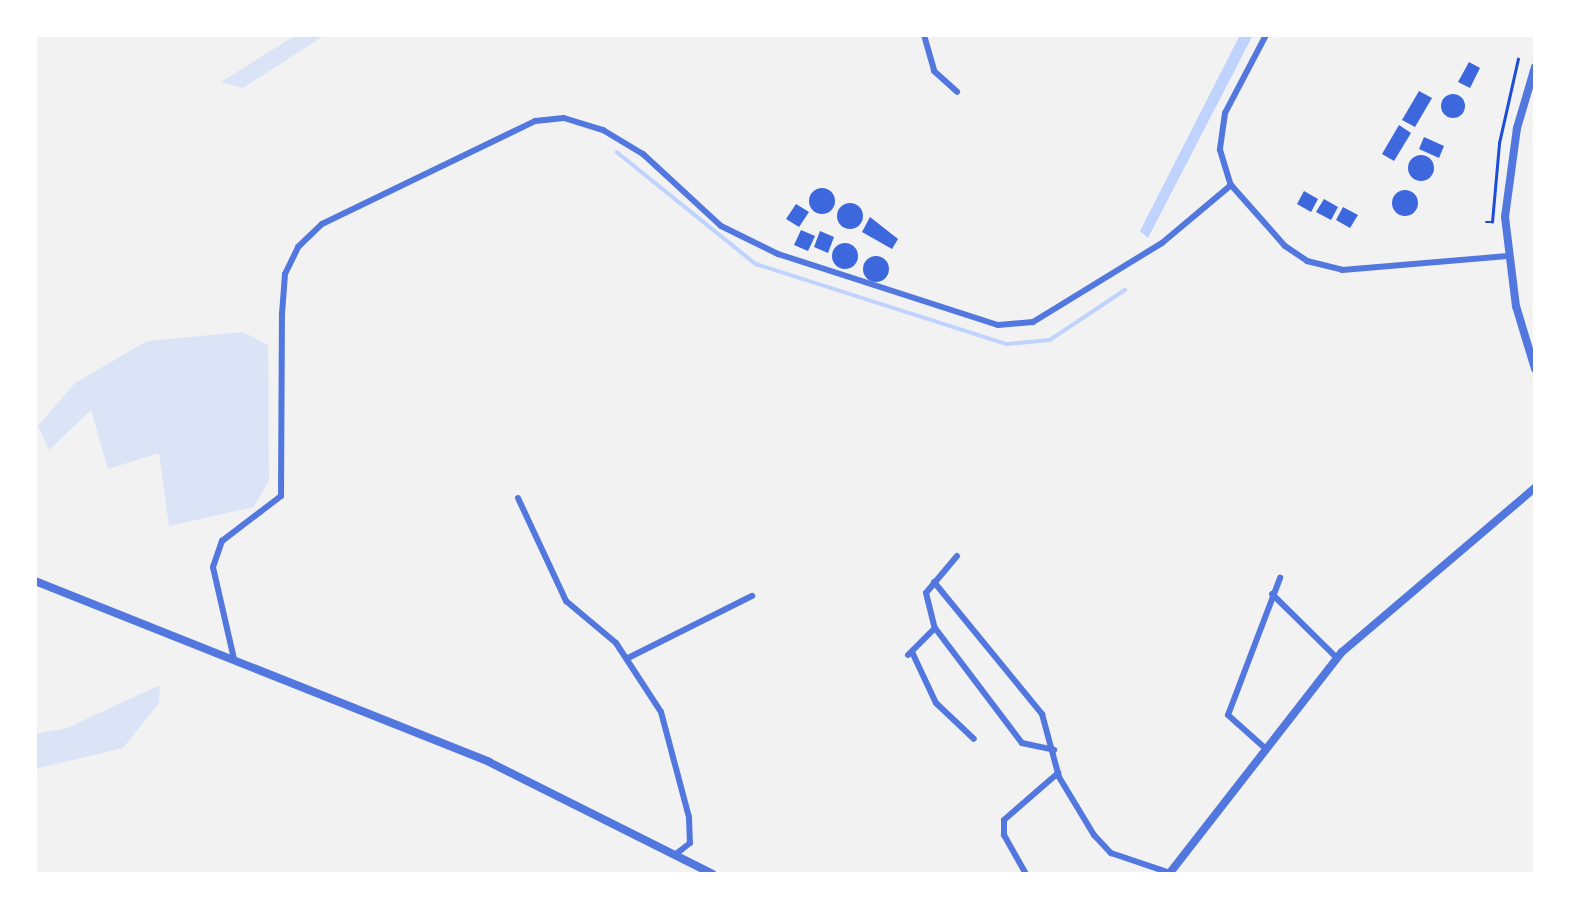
<!DOCTYPE html>
<html>
<head>
<meta charset="utf-8">
<style>
  body { margin:0 }
  #map { position:relative; width:1570px; height:909px; overflow:hidden; background:#f2f2f2; font-family:"Times New Roman",serif }
  div>[style] { position:absolute }
  [style*='--x'] { left:calc(var(--x)*1px); top:calc(var(--y)*1px); width:calc(var(--w)*1px); rotate:calc(var(--a)*1deg) }
  .green>* { inset:0; background:#dbe4f7 }
  .water>* { inset:0; background:#bfd3fe }
  .stream>* { height:3.5px; margin:-1.75px; padding:0 1.75px; transform-origin:1.75px; border-radius:1.75px; background:#bfd3fe }
  .building>* { inset:0; background:#3d67dc }
  .round { border-radius:50% }
  .path>* { height:2.5px; margin:-1.25px; padding:0 1.25px; transform-origin:1.25px; border-radius:1.25px; background:#1d4ed8 }
  .minor>* { height:6px; margin:-3px; padding:0 3px; transform-origin:3px; border-radius:3px; background:#5277de }
  .tertiary>* { height:8px; margin:-4px; padding:0 4px; transform-origin:4px; border-radius:4px; background:#5277de }
  span { translate:-50% -50%; white-space:nowrap; text-align:center; line-height:1.15; -webkit-text-stroke:7px #fff; paint-order:stroke }
  .frame { position:absolute; inset:0; border:37px solid #fff; pointer-events:none }
</style>
</head>
<body>
<div id="map">
  <div class="green">
    <i style="clip-path:polygon(296px 35px,325px 35px,243px 88px,221px 82px)"></i>
    <i style="clip-path:polygon(243px 332px,268px 345px,269px 480px,254px 507px,169px 526px,159px 453px,108px 469px,91px 410px,49px 450px,38px 426px,75px 383px,147px 341px)"></i>
    <i style="clip-path:polygon(160px 685px,159px 703px,123px 748px,35px 769px,35px 734px,67px 728px)"></i>
  </div>
  <div class="water">
    <i style="clip-path:polygon(1240px 35px,1253px 35px,1148px 238px,1140px 231px)"></i>
  </div>
  <div class="stream">
    <i style="--x:617;--y:152;--w:179;--a:38.9"></i>
    <i style="--x:756;--y:264;--w:263;--a:17.7"></i>
    <i style="--x:1007;--y:344;--w:43;--a:-5.3"></i>
    <i style="--x:1050;--y:340;--w:90;--a:-33.7"></i>
  </div>
  <div class="building">
    <i style="clip-path:polygon(1469px 62px,1480px 68px,1470px 88px,1458px 82px)"></i>
    <i style="clip-path:polygon(1419px 91px,1432px 98px,1415px 127px,1402px 120px)"></i>
    <i class="round" style="left:1441px;top:94px;width:24px;height:24px"></i>
    <i style="clip-path:polygon(1399px 125px,1411px 133px,1394px 161px,1382px 154px)"></i>
    <i style="clip-path:polygon(1424px 137px,1444px 146px,1439px 158px,1419px 149px)"></i>
    <i class="round" style="left:1408px;top:155px;width:26px;height:26px"></i>
    <i class="round" style="left:809px;top:188px;width:26px;height:26px"></i>
    <i class="round" style="left:1392px;top:190px;width:26px;height:26px"></i>
    <i style="clip-path:polygon(1304px 191px,1318px 199px,1311px 212px,1297px 204px)"></i>
    <i style="clip-path:polygon(1324px 199px,1338px 207px,1331px 220px,1316px 212px)"></i>
    <i class="round" style="left:837px;top:203px;width:26px;height:26px"></i>
    <i style="clip-path:polygon(796px 204px,809px 212px,799px 227px,786px 219px)"></i>
    <i style="clip-path:polygon(1343px 207px,1358px 215px,1350px 228px,1336px 220px)"></i>
    <i style="clip-path:polygon(870px 217px,898px 239px,892px 249px,862px 232px)"></i>
    <i style="clip-path:polygon(801px 230px,815px 236px,808px 251px,794px 245px)"></i>
    <i style="clip-path:polygon(820px 231px,834px 237px,828px 253px,814px 247px)"></i>
    <i class="round" style="left:832px;top:243px;width:26px;height:26px"></i>
    <i class="round" style="left:863px;top:256px;width:26px;height:26px"></i>
  </div>
  <div class="path">
    <i style="--x:1486;--y:222;--w:6;--a:0"></i>
    <i style="--x:1492;--y:222;--w:79;--a:-84.9"></i>
    <i style="--x:1499;--y:143;--w:86;--a:-77.3"></i>
  </div>
  <div class="minor">
    <i style="--x:924;--y:35;--w:37;--a:74"></i>
    <i style="--x:934;--y:71;--w:31;--a:42"></i>
    <i style="--x:1266;--y:35;--w:88;--a:117.7"></i>
    <i style="--x:1225;--y:113;--w:37;--a:98"></i>
    <i style="--x:1220;--y:150;--w:37;--a:73"></i>
    <i style="--x:1231;--y:185;--w:81;--a:48.5"></i>
    <i style="--x:1285;--y:246;--w:27;--a:34"></i>
    <i style="--x:1307;--y:261;--w:36;--a:14"></i>
    <i style="--x:1342;--y:270;--w:166;--a:-4.8"></i>
    <i style="--x:518;--y:498;--w:114;--a:65"></i>
    <i style="--x:566;--y:601;--w:65;--a:40"></i>
    <i style="--x:616;--y:643;--w:82;--a:56.9"></i>
    <i style="--x:661;--y:712;--w:109;--a:75.1"></i>
    <i style="--x:689;--y:817;--w:26;--a:88"></i>
    <i style="--x:690;--y:843;--w:16;--a:142"></i>
    <i style="--x:957;--y:556;--w:48;--a:130"></i>
    <i style="--x:926;--y:593;--w:36;--a:76"></i>
    <i style="--x:935;--y:628;--w:144;--a:52.9"></i>
    <i style="--x:1022;--y:743;--w:33;--a:12"></i>
    <i style="--x:934;--y:582;--w:171;--a:50.7"></i>
    <i style="--x:1042;--y:714;--w:65;--a:74.9"></i>
    <i style="--x:1059;--y:777;--w:68;--a:58.9"></i>
    <i style="--x:1094;--y:835;--w:25;--a:47"></i>
    <i style="--x:1111;--y:853;--w:62;--a:18.7"></i>
    <i style="--x:1272;--y:594;--w:91;--a:44.6"></i>
    <i style="--x:912;--y:652;--w:56;--a:64.8"></i>
    <i style="--x:936;--y:703;--w:52;--a:43.5"></i>
    <i style="--x:908;--y:655;--w:38;--a:-45"></i>
    <i style="--x:628;--y:658;--w:139;--a:-26.6"></i>
    <i style="--x:234;--y:659;--w:94;--a:-102.9"></i>
    <i style="--x:213;--y:567;--w:28;--a:-71"></i>
    <i style="--x:222;--y:541;--w:74;--a:-37.3"></i>
    <i style="--x:281;--y:496;--w:182;--a:-89.7"></i>
    <i style="--x:282;--y:314;--w:40;--a:-85.7"></i>
    <i style="--x:285;--y:274;--w:30;--a:-64"></i>
    <i style="--x:298;--y:247;--w:33;--a:-44"></i>
    <i style="--x:322;--y:224;--w:237;--a:-25.8"></i>
    <i style="--x:535;--y:121;--w:29;--a:-6"></i>
    <i style="--x:564;--y:118;--w:41;--a:17.1"></i>
    <i style="--x:603;--y:130;--w:47;--a:31"></i>
    <i style="--x:643;--y:154;--w:106;--a:42.7"></i>
    <i style="--x:721;--y:226;--w:64;--a:26.2"></i>
    <i style="--x:778;--y:254;--w:231;--a:17.9"></i>
    <i style="--x:998;--y:325;--w:35;--a:-5"></i>
    <i style="--x:1033;--y:322;--w:151;--a:-31.5"></i>
    <i style="--x:1162;--y:243;--w:90;--a:-40"></i>
    <i style="--x:1266;--y:749;--w:51;--a:-138.2"></i>
    <i style="--x:1228;--y:715;--w:147;--a:-69.2"></i>
    <i style="--x:1026;--y:874;--w:45;--a:-119.4"></i>
    <i style="--x:1004;--y:835;--w:15;--a:-90"></i>
    <i style="--x:1004;--y:820;--w:72;--a:-41"></i>
  </div>
  <div class="tertiary">
    <i style="--x:1535;--y:67;--w:64;--a:106.4"></i>
    <i style="--x:1517;--y:128;--w:90;--a:97.7"></i>
    <i style="--x:1505;--y:217;--w:90;--a:83"></i>
    <i style="--x:1516;--y:306;--w:66;--a:73.2"></i>
    <i style="--x:35;--y:581;--w:489;--a:21.7"></i>
    <i style="--x:489;--y:762;--w:250;--a:26.6"></i>
    <i style="--x:1169;--y:874;--w:281;--a:-52.1"></i>
    <i style="--x:1342;--y:652;--w:253;--a:-40.4"></i>
  </div>
  <div class="frame"></div>
</div>
</body>
</html>
